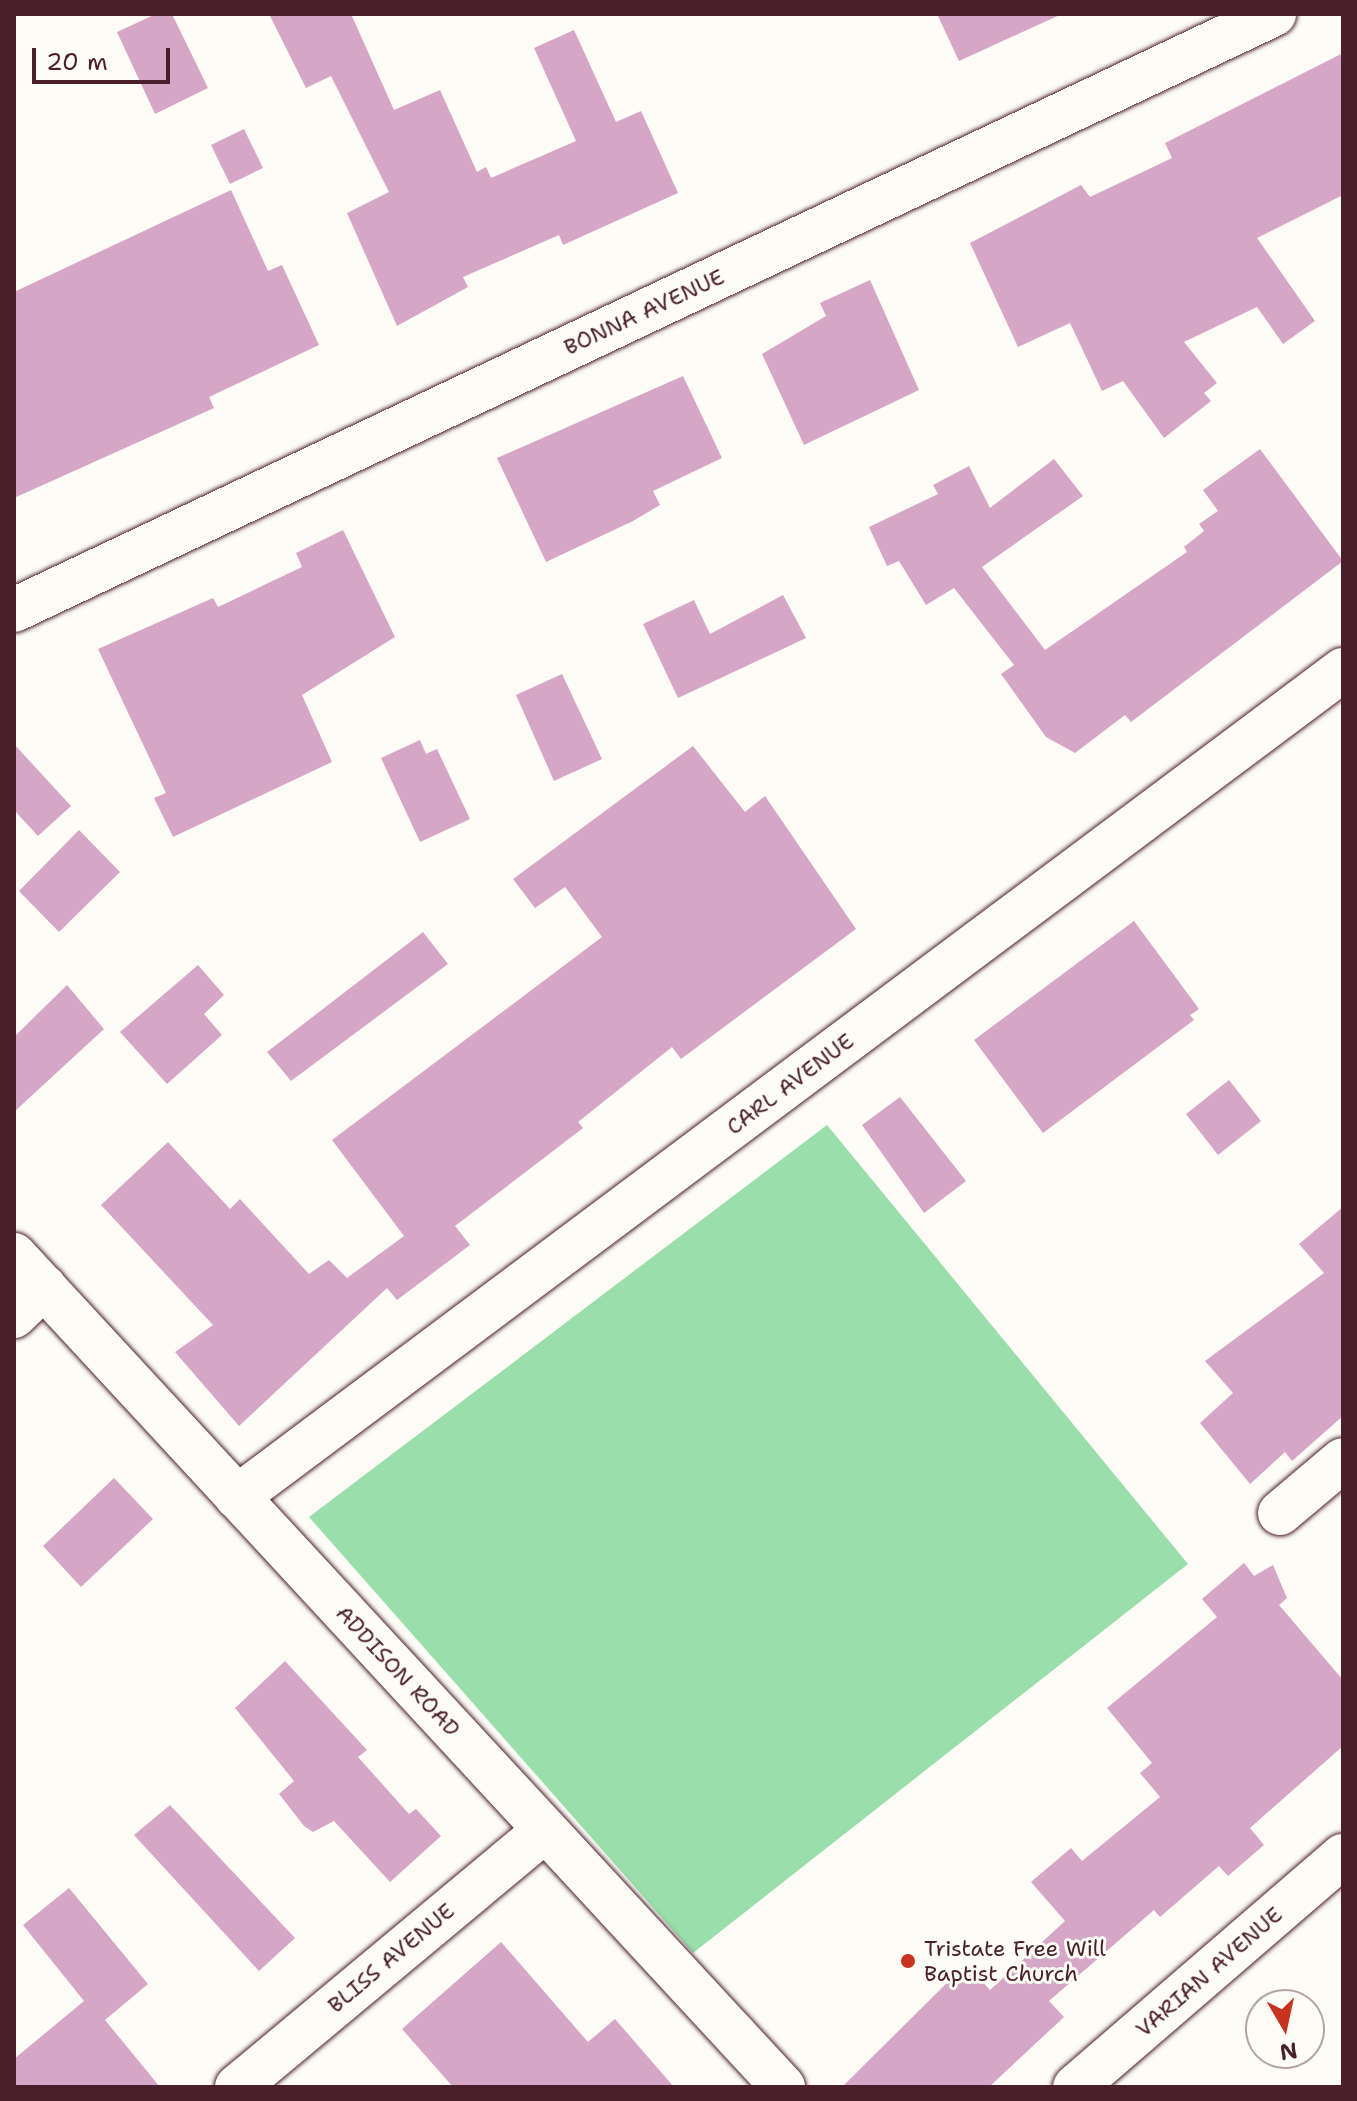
<!DOCTYPE html>
<html>
<head>
<meta charset="utf-8">
<style>
  body { margin:0 }
  #map { position:relative; width:1357px; height:2101px; overflow:hidden; background:#fdfcf7; font-family:"Shantell Sans",sans-serif }
  div>[style] { position:absolute }
  [style*='--x'] { left:calc(var(--x)*1px); top:calc(var(--y)*1px); width:calc(var(--w)*1px); rotate:calc(var(--a)*1deg) }
  .green>* { inset:0; background:#99deab }
  .building>* { inset:0; background:#d6a6c7 }
  .roads { filter:drop-shadow(0 0 2px #4a1f2b) drop-shadow(0 0 2px #4a1f2b) }
  .minor>* { height:44px; margin:-22px; padding:0 22px; transform-origin:22px; border-radius:22px; background:#fdfcf7 }
  .dots>* { width:22px; height:22px; translate:-50% -50%; box-sizing:border-box; border:4px solid #fdfcf7; border-radius:50% }
  span { translate:-50% -50%; white-space:nowrap; text-align:center; line-height:1.15; -webkit-text-stroke:6px #fdfcf7; paint-order:stroke }
  .street-label { font-size:22px; color:#4a1f2b }
  .poi-label { font-size:22px; color:#4a1f2b }
  .left { translate:0 -50%; text-align:left }
  .frame { position:absolute; inset:0; border:16px solid #4a1f2b; pointer-events:none }
  .north { position:absolute; left:1245px; top:1989px; width:80px; height:80px; box-sizing:border-box; background:#fdfcf7; border:2px solid #b5a4a5; border-radius:50%; rotate:171deg; font-size:22px; font-weight:700; line-height:32px; text-align:center; color:#4a1f2b }
  .north::after { content:''; display:block; margin:auto; width:28px; height:36px; background:#c8321e; clip-path:polygon(50% 0,100% 100%,50% 72%,0 100%) }
  .scale { position:absolute; left:32px; top:48px; width:138px; height:36px; box-sizing:border-box; border:4px solid #4a1f2b; border-top:0; padding-left:10px; font-size:24px; line-height:28px; white-space:nowrap; color:#4a1f2b; -webkit-text-stroke:6px #fdfcf7; paint-order:stroke }
</style>
</head>
<body>
<div id="map">
  <div class="green">
    <i style="clip-path:polygon(827px 1125px,1188px 1564px,693px 1953px,309px 1517px)"></i>
  </div>
  <div class="building">
    <i style="clip-path:polygon(156px 14px,172px 14px,208px 88px,155px 114px,117px 32px)"></i>
    <i style="clip-path:polygon(269px 14px,351px 14px,394px 110px,440px 90px,477px 172px,486px 167px,491px 178px,576px 141px,534px 48px,574px 30px,616px 122px,641px 111px,678px 193px,563px 245px,559px 235px,463px 277px,468px 287px,397px 326px,347px 213px,389px 192px,331px 76px,306px 88px)"></i>
    <i style="clip-path:polygon(937px 14px,1062px 14px,959px 61px)"></i>
    <i style="clip-path:polygon(1343px 53px,1343px 195px,1257px 238px,1315px 321px,1283px 344px,1257px 307px,1184px 342px,1217px 383px,1204px 393px,1211px 401px,1164px 438px,1123px 381px,1102px 391px,1070px 323px,1018px 347px,970px 243px,1081px 185px,1090px 197px,1172px 158px,1165px 143px)"></i>
    <i style="clip-path:polygon(244px 129px,263px 168px,230px 184px,211px 145px)"></i>
    <i style="clip-path:polygon(231px 190px,268px 271px,282px 265px,319px 345px,209px 397px,214px 408px,14px 498px,14px 292px)"></i>
    <i style="clip-path:polygon(870px 280px,919px 390px,804px 445px,762px 354px,826px 316px,820px 303px)"></i>
    <i style="clip-path:polygon(683px 376px,722px 458px,653px 491px,660px 505px,633px 521px,546px 562px,497px 458px)"></i>
    <i style="clip-path:polygon(1260px 449px,1343px 561px,1131px 722px,1125px 715px,1075px 753px,1046px 737px,1001px 674px,1014px 665px,954px 588px,926px 605px,899px 561px,887px 566px,869px 527px,938px 494px,933px 485px,969px 466px,990px 508px,1054px 459px,1083px 496px,982px 567px,1045px 650px,1187px 552px,1184px 547px,1204px 531px,1199px 524px,1218px 511px,1203px 490px)"></i>
    <i style="clip-path:polygon(343px 530px,395px 637px,302px 695px,332px 762px,173px 837px,154px 798px,166px 793px,98px 649px,213px 598px,218px 607px,302px 567px,296px 553px)"></i>
    <i style="clip-path:polygon(783px 595px,806px 638px,678px 698px,643px 624px,694px 600px,710px 634px)"></i>
    <i style="clip-path:polygon(562px 674px,602px 759px,554px 781px,516px 695px)"></i>
    <i style="clip-path:polygon(420px 740px,426px 754px,437px 749px,470px 819px,420px 842px,381px 758px)"></i>
    <i style="clip-path:polygon(14px 744px,71px 806px,38px 836px,14px 810px)"></i>
    <i style="clip-path:polygon(693px 746px,745px 812px,765px 796px,856px 929px,681px 1059px,672px 1047px,578px 1122px,583px 1128px,455px 1226px,470px 1245px,397px 1300px,387px 1288px,239px 1426px,175px 1352px,213px 1325px,101px 1205px,168px 1142px,230px 1209px,240px 1199px,309px 1274px,329px 1260px,347px 1278px,404px 1236px,332px 1140px,602px 937px,565px 887px,535px 908px,513px 879px)"></i>
    <i style="clip-path:polygon(79px 830px,120px 872px,59px 932px,19px 891px)"></i>
    <i style="clip-path:polygon(1134px 921px,1199px 1009px,1190px 1015px,1194px 1020px,1043px 1133px,974px 1040px)"></i>
    <i style="clip-path:polygon(423px 932px,448px 964px,291px 1081px,267px 1052px)"></i>
    <i style="clip-path:polygon(198px 965px,224px 995px,204px 1014px,222px 1035px,167px 1084px,120px 1032px)"></i>
    <i style="clip-path:polygon(67px 985px,104px 1029px,14px 1112px,14px 1037px)"></i>
    <i style="clip-path:polygon(1229px 1080px,1261px 1121px,1218px 1155px,1186px 1114px)"></i>
    <i style="clip-path:polygon(900px 1097px,966px 1181px,924px 1213px,862px 1125px)"></i>
    <i style="clip-path:polygon(1343px 1207px,1343px 1416px,1292px 1461px,1285px 1452px,1250px 1484px,1200px 1423px,1233px 1393px,1205px 1361px,1324px 1273px,1299px 1244px)"></i>
    <i style="clip-path:polygon(114px 1478px,153px 1519px,81px 1587px,43px 1546px)"></i>
    <i style="clip-path:polygon(1244px 1563px,1254px 1576px,1273px 1565px,1287px 1598px,1279px 1605px,1343px 1680px,1343px 1746px,1250px 1828px,1264px 1845px,1228px 1876px,1219px 1866px,1160px 1917px,1154px 1910px,1049px 2001px,1064px 2017px,989px 2087px,842px 2087px,966px 1964px,990px 1990px,1065px 1921px,1031px 1882px,1071px 1848px,1082px 1861px,1160px 1797px,1140px 1773px,1152px 1763px,1107px 1708px,1217px 1617px,1202px 1599px)"></i>
    <i style="clip-path:polygon(285px 1661px,367px 1750px,358px 1757px,409px 1814px,416px 1809px,441px 1836px,390px 1882px,334px 1821px,313px 1832px,304px 1826px,279px 1794px,294px 1781px,235px 1708px)"></i>
    <i style="clip-path:polygon(170px 1805px,295px 1938px,259px 1971px,134px 1835px)"></i>
    <i style="clip-path:polygon(69px 1888px,148px 1984px,105px 2020px,160px 2087px,14px 2087px,14px 2059px,84px 2001px,23px 1925px)"></i>
    <i style="clip-path:polygon(501px 1942px,588px 2042px,615px 2019px,674px 2087px,453px 2087px,402px 2029px)"></i>
  </div>
  <div class="roads">
    <div class="minor">
      <i style="--x:14;--y:610;--w:1394;--a:-25.31"></i>
      <i style="--x:14;--y:1255;--w:1133;--a:47.25"></i>
      <i style="--x:14;--y:1316;--w:42;--a:-44"></i>
      <i style="--x:237;--y:1497;--w:1381;--a:-36.79"></i>
      <i style="--x:1280;--y:1513;--w:82;--a:-40.1"></i>
      <i style="--x:237;--y:2087;--w:401;--a:-39.8"></i>
      <i style="--x:1075;--y:2087;--w:354;--a:-40.8"></i>
    </div>
  </div>
  <div class="dots">
    <i style="left:908px;top:1961px;background:#c8321e"></i>
  </div>
  <div class="street-label">
    <span style="left:644px;top:312px;rotate:-25deg">BONNA AVENUE</span>
    <span style="left:790px;top:1084px;rotate:-37deg">CARL AVENUE</span>
    <span style="left:398px;top:1671px;rotate:47deg">ADDISON ROAD</span>
    <span style="left:391px;top:1958px;rotate:-40deg">BLISS AVENUE</span>
    <span style="left:1209px;top:1972px;rotate:-41deg">VARIAN AVENUE</span>
  </div>
  <div class="poi-label">
    <span class="left" style="left:924px;top:1961px">Tristate Free Will<br>Baptist Church</span>
  </div>
  <div class="frame"></div>
  <div class="north">N</div>
  <div class="scale">20 m</div>
</div>
</body>
</html>
